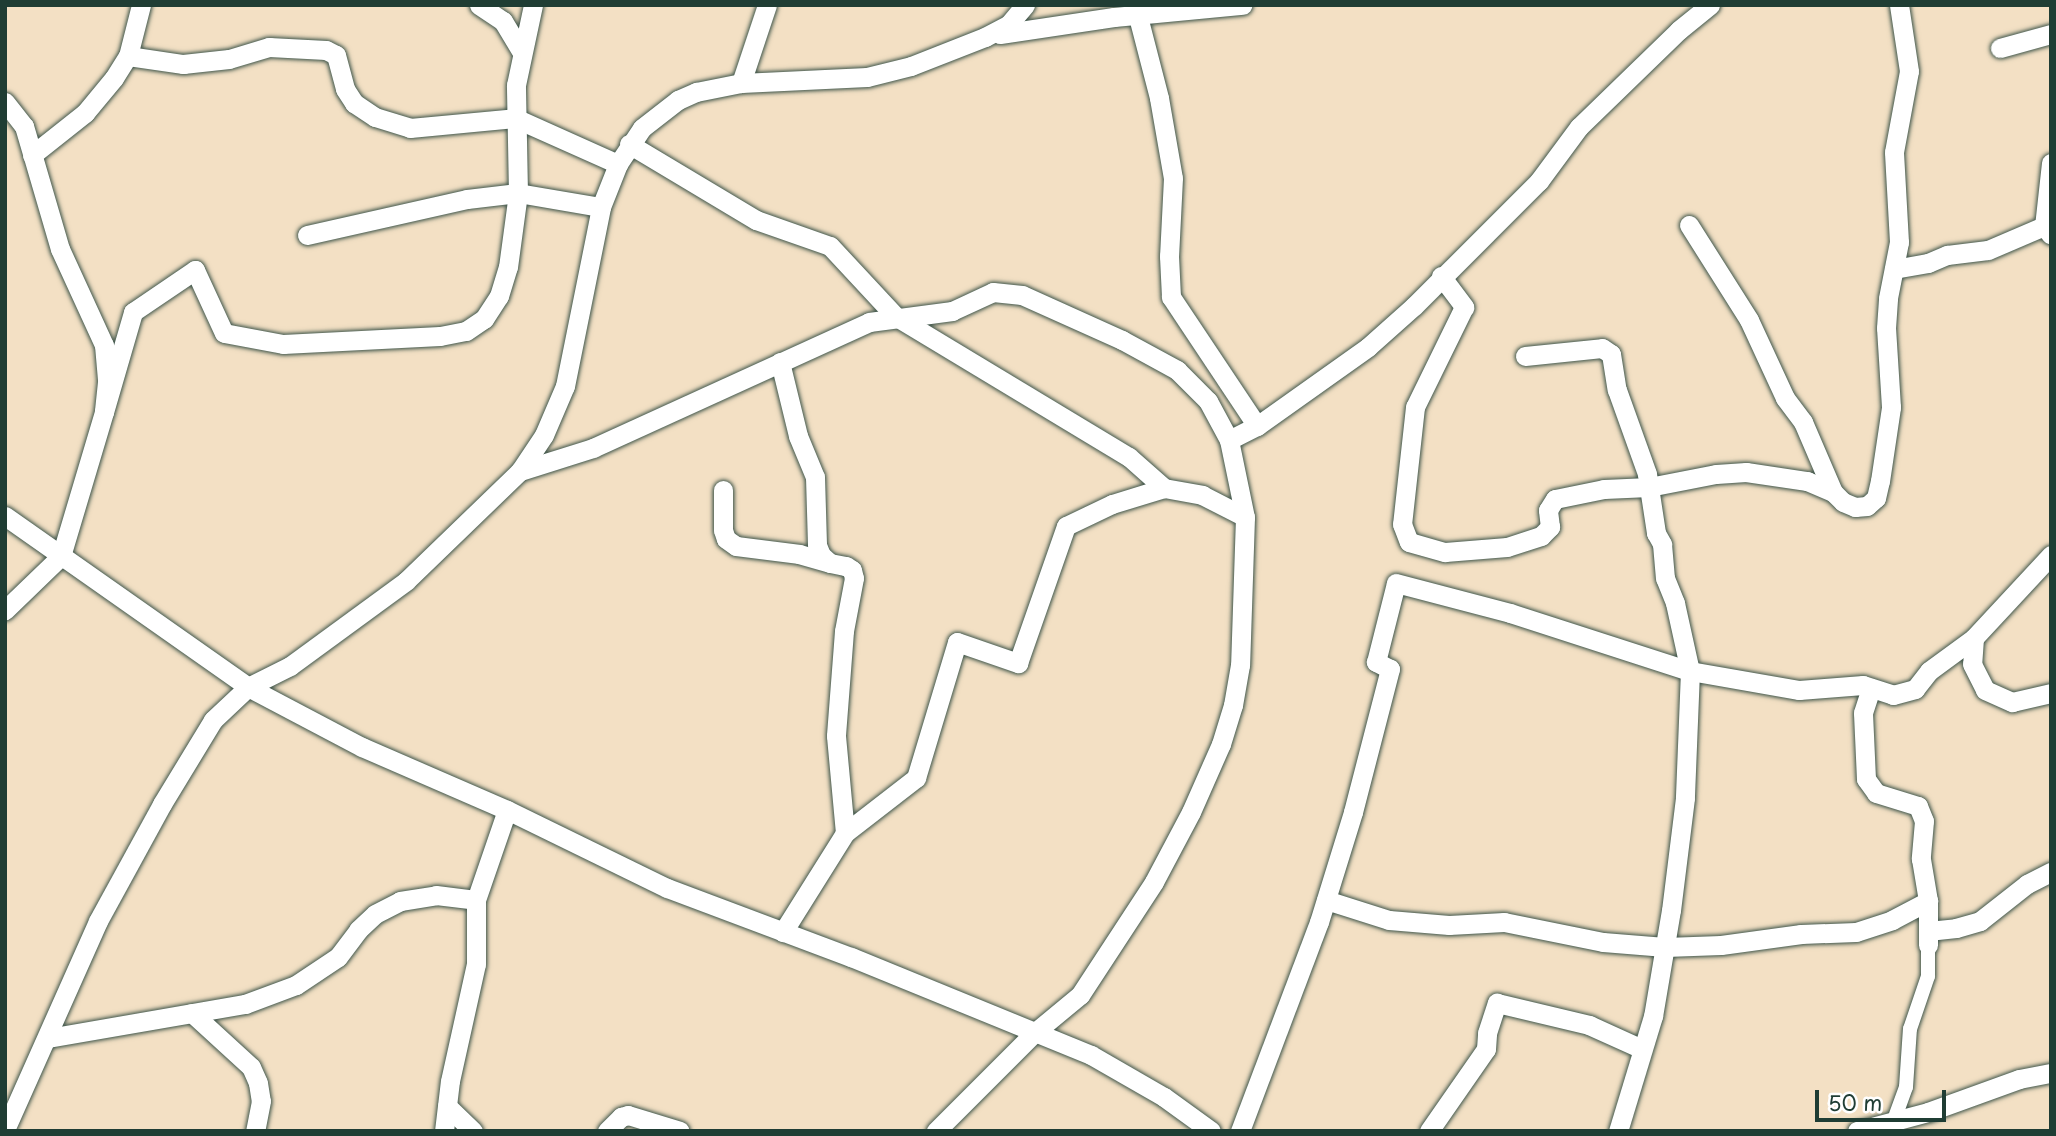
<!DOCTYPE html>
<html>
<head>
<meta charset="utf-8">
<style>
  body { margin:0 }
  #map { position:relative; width:2056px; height:1136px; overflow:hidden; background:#f3e0c4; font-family:"Playpen Sans",sans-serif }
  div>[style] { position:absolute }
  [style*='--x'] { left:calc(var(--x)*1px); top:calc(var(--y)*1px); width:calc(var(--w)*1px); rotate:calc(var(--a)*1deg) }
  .roads { filter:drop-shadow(0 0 2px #3f554a) drop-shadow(0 0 2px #3f554a) }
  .pedestrian>* { height:14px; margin:-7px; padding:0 7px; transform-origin:7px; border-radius:7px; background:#fff }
  .minor>* { height:19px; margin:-9.5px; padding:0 9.5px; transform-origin:9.5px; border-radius:9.5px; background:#fff }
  span { translate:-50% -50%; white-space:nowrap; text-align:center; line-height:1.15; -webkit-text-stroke:7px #fff; paint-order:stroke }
  .frame { position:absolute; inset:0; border:7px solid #1f3d34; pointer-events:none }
  .scale { position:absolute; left:1815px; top:1090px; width:131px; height:32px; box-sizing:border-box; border:4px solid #1f3d34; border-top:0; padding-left:9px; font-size:21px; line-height:24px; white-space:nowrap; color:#1f3d34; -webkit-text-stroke:5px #fff; paint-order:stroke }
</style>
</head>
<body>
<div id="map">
  <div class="roads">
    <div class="pedestrian">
      <i style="--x:1894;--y:1120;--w:35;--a:-70"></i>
      <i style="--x:1906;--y:1087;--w:58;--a:-86.1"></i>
      <i style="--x:1910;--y:1029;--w:56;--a:-71.2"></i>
      <i style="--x:1928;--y:976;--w:31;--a:-90"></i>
    </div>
    <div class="minor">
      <i style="--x:479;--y:5;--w:29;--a:34"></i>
      <i style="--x:503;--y:21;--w:35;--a:59"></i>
      <i style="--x:1135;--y:5;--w:96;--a:75.5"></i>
      <i style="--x:1159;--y:98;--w:81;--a:80.1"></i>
      <i style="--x:1173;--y:178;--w:78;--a:92.9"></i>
      <i style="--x:1169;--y:256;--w:41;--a:87.2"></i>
      <i style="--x:1171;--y:297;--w:155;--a:56.3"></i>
      <i style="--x:1000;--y:34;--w:115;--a:-8.5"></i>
      <i style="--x:1114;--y:17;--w:129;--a:-5.4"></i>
      <i style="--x:2000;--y:48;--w:53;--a:-15.4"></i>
      <i style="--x:128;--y:56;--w:56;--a:8.3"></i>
      <i style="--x:183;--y:64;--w:46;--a:-6.2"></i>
      <i style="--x:229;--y:59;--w:42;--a:-16.7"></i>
      <i style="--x:269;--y:47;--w:57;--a:3"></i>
      <i style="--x:326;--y:50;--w:11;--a:27"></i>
      <i style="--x:336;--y:55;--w:35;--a:75"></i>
      <i style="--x:345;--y:89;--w:17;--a:57"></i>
      <i style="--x:354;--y:103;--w:25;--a:34"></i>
      <i style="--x:375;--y:117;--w:37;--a:17"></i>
      <i style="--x:410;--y:128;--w:105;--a:-5.4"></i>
      <i style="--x:515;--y:118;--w:113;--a:24.1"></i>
      <i style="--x:741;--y:83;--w:82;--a:-71.6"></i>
      <i style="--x:5;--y:102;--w:31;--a:52"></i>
      <i style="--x:24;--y:126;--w:128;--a:73.7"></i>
      <i style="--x:60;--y:249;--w:106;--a:65.4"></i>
      <i style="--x:104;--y:345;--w:37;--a:85"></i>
      <i style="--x:107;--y:382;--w:30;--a:96"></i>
      <i style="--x:104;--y:412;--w:150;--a:106.6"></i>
      <i style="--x:61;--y:556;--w:78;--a:136"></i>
      <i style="--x:629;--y:144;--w:148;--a:30.9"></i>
      <i style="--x:756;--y:220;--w:78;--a:19.4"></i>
      <i style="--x:830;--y:246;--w:96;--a:47.1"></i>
      <i style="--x:895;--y:316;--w:273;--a:31.1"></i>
      <i style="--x:1129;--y:457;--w:47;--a:41.5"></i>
      <i style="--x:1164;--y:488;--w:39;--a:10"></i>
      <i style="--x:1202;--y:495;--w:48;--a:27.1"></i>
      <i style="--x:32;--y:155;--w:68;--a:-38.4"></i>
      <i style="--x:85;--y:113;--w:45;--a:-50.4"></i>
      <i style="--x:114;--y:78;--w:26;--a:-58"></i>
      <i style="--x:128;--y:56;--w:53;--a:-75.7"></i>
      <i style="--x:2051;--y:163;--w:63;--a:96.3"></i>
      <i style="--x:2044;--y:226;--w:11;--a:52"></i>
      <i style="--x:1689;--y:225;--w:112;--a:57.7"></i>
      <i style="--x:1749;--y:320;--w:86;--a:65.2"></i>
      <i style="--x:1785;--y:398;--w:30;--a:53"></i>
      <i style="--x:1803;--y:422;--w:76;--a:66.8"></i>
      <i style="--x:1833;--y:492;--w:14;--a:45"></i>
      <i style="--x:1843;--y:502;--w:13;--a:23"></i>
      <i style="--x:1855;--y:507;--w:12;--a:-5"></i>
      <i style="--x:1867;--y:506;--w:12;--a:-42"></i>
      <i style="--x:1876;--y:498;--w:17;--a:-77"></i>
      <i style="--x:1880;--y:481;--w:75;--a:-81.5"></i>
      <i style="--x:1891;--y:407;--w:79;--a:-93.6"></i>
      <i style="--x:1886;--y:328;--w:30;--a:-86"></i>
      <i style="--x:1888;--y:298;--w:57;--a:-78.9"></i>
      <i style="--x:1899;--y:242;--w:90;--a:-93.2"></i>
      <i style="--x:1894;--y:152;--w:82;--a:-79.5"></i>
      <i style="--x:1909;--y:71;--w:67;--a:-98.6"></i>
      <i style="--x:307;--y:235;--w:164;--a:-12.7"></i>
      <i style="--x:467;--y:199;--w:51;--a:-6.7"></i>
      <i style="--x:518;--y:193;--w:84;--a:9.6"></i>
      <i style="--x:1894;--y:269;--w:35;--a:-10"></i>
      <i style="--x:1928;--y:263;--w:21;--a:-23"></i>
      <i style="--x:1947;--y:255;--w:41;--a:-7"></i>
      <i style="--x:1988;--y:250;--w:61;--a:-23.2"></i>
      <i style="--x:1441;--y:276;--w:39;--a:53"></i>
      <i style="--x:1464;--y:307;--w:111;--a:116.1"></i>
      <i style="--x:1415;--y:407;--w:118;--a:96.3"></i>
      <i style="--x:1402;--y:524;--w:19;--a:69"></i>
      <i style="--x:1409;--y:542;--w:37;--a:16"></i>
      <i style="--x:1445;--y:552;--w:62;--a:-4.6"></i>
      <i style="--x:1507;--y:547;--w:36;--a:-18"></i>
      <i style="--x:1541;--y:536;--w:13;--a:-45"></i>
      <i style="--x:1550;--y:527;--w:17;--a:-97"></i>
      <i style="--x:1548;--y:510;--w:13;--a:-58"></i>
      <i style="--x:1555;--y:499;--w:50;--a:-11.5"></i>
      <i style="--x:1604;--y:489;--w:45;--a:-2.5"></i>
      <i style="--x:1649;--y:487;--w:68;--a:-11"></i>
      <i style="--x:1716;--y:474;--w:30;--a:-4"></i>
      <i style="--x:1746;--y:472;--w:62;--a:8.4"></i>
      <i style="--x:1807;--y:481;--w:28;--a:23"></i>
      <i style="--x:1525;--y:356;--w:77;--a:-5.9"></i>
      <i style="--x:1602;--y:348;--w:11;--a:34"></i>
      <i style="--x:1611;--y:354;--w:36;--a:81"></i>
      <i style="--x:1617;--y:390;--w:89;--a:70.3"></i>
      <i style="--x:1647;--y:474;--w:60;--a:81.3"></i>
      <i style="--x:1656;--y:533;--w:13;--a:61"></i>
      <i style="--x:1662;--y:544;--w:34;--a:85"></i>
      <i style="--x:1665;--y:578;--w:27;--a:68"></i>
      <i style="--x:1675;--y:603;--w:70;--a:77.6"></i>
      <i style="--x:1690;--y:671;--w:127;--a:92.3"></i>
      <i style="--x:1685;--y:798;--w:113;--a:97.1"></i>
      <i style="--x:1671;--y:910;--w:108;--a:99.6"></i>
      <i style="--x:1653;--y:1016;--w:120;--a:106.9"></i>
      <i style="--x:780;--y:362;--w:76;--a:76.3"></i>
      <i style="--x:798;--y:436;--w:44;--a:67.5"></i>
      <i style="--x:815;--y:477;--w:68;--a:88.3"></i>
      <i style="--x:817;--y:545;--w:11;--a:68"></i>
      <i style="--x:821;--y:555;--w:12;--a:42"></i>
      <i style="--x:830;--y:563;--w:16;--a:11"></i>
      <i style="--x:846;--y:566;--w:7;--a:34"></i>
      <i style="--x:852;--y:570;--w:8;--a:76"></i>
      <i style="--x:854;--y:578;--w:54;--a:100.7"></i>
      <i style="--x:844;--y:631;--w:105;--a:94.4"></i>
      <i style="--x:836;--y:736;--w:97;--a:84.7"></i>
      <i style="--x:845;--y:833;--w:117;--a:122.1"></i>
      <i style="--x:104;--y:412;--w:104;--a:-73.8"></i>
      <i style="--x:133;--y:312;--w:75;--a:-34.1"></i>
      <i style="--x:195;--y:270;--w:69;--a:65.3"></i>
      <i style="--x:224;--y:333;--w:60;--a:10.6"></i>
      <i style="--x:283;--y:344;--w:157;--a:-2.9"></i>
      <i style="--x:440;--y:336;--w:26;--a:-11"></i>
      <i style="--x:466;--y:331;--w:22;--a:-34"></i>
      <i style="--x:484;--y:319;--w:27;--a:-57"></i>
      <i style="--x:499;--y:296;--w:30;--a:-73"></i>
      <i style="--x:508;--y:267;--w:75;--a:-82.3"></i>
      <i style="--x:518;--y:193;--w:108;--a:-91.1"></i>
      <i style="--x:516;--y:85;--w:82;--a:-78"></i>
      <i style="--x:1229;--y:440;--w:31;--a:-27"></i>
      <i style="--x:1257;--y:426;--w:136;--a:-35.4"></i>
      <i style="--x:1368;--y:347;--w:62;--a:-41.7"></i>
      <i style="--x:1414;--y:306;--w:177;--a:-45"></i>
      <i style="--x:1539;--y:181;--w:67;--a:-53.5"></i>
      <i style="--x:1579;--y:127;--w:139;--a:-44.1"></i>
      <i style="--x:1679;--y:30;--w:40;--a:-39"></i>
      <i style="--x:520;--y:471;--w:77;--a:-17.5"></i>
      <i style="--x:593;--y:448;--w:303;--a:-24.5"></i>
      <i style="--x:869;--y:322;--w:84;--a:-7.5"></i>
      <i style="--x:952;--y:311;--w:45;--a:-24.9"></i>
      <i style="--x:993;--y:292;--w:29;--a:6"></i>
      <i style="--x:1022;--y:295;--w:110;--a:24.2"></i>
      <i style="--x:1122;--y:340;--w:63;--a:28.6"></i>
      <i style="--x:1177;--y:370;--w:44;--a:45"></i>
      <i style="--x:1208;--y:401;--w:44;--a:61.7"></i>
      <i style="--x:1229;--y:440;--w:79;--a:78.3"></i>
      <i style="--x:1245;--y:517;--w:148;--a:91.9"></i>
      <i style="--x:1240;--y:665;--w:41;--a:99.9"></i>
      <i style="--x:1233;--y:705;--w:41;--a:107.1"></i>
      <i style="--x:1221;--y:744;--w:74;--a:113.8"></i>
      <i style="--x:1191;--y:812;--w:79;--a:117.9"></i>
      <i style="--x:1154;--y:882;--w:135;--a:123.2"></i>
      <i style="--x:1080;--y:995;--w:60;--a:140.4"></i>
      <i style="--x:1034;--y:1033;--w:139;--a:135"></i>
      <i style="--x:723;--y:490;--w:40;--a:90"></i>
      <i style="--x:723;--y:530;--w:9;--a:72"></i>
      <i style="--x:726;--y:539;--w:12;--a:35"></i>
      <i style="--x:736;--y:546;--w:64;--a:7.2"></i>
      <i style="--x:799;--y:554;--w:32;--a:16"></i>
      <i style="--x:5;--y:516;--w:297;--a:35.1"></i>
      <i style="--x:248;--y:687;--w:129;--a:27.8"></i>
      <i style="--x:362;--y:747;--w:158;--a:23.5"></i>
      <i style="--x:507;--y:810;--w:178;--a:26"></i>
      <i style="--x:667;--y:888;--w:197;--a:20.6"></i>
      <i style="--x:851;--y:957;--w:259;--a:22.2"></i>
      <i style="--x:1091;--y:1055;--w:84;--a:29.9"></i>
      <i style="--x:1164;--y:1097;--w:58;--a:35.9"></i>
      <i style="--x:2051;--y:555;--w:113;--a:132.9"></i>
      <i style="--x:1974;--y:638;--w:26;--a:94"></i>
      <i style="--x:1972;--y:664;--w:29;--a:63"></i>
      <i style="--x:1985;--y:690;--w:30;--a:24"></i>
      <i style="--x:2012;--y:702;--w:40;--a:-13"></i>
      <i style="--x:1871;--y:688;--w:26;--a:108"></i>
      <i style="--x:1863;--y:713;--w:66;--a:87.4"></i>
      <i style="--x:1866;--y:779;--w:17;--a:54"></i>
      <i style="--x:1876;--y:793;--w:44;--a:17.2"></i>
      <i style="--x:1918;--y:806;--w:16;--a:68"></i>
      <i style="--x:1924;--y:821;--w:38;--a:95"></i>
      <i style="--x:1921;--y:859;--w:43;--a:80.5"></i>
      <i style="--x:1928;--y:901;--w:44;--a:90"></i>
      <i style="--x:845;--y:833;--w:90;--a:-37.8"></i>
      <i style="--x:916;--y:778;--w:142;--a:-73.2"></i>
      <i style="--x:957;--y:642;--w:65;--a:19"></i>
      <i style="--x:1018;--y:663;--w:145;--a:-70.7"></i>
      <i style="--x:1066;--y:526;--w:51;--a:-25.6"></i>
      <i style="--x:1112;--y:504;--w:54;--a:-17.1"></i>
      <i style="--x:1326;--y:900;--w:66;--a:17.6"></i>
      <i style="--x:1389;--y:920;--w:60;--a:4.8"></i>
      <i style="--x:1449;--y:925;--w:55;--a:-3.1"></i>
      <i style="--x:1504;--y:922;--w:101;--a:11.4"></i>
      <i style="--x:1603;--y:942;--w:62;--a:4.6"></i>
      <i style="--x:1665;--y:947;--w:56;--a:-2"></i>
      <i style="--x:1721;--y:945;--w:81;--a:-7.8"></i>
      <i style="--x:1801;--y:934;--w:55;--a:-2.1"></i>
      <i style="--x:1856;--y:932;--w:38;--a:-18"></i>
      <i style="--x:1892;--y:920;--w:41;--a:-27.8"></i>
      <i style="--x:1928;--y:931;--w:28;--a:-6"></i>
      <i style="--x:1956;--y:928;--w:25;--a:-16"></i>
      <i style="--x:1980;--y:921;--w:60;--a:-38.2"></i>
      <i style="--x:2027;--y:884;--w:27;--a:-27"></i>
      <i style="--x:192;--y:1013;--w:80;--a:42.5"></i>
      <i style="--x:251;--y:1067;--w:17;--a:66"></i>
      <i style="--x:258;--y:1083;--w:18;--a:81"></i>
      <i style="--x:261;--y:1101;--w:31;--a:101"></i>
      <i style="--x:48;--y:1038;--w:200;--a:-9.8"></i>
      <i style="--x:245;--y:1004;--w:54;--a:-20.4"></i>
      <i style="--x:296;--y:985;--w:50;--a:-33.7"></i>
      <i style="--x:338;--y:957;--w:34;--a:-53"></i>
      <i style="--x:358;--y:930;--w:23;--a:-43"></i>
      <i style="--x:375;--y:914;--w:28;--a:-27"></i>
      <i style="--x:400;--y:901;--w:36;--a:-9"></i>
      <i style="--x:436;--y:895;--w:40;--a:7.1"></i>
      <i style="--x:447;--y:1106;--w:36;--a:44"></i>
      <i style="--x:5;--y:1130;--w:229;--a:-66"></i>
      <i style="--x:98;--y:921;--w:133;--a:-61.3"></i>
      <i style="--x:162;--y:804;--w:98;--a:-58.7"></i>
      <i style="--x:213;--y:720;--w:48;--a:-43.3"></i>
      <i style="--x:248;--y:687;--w:47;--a:-26.6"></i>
      <i style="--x:290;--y:666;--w:144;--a:-36.2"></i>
      <i style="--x:406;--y:581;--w:158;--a:-44"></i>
      <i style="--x:520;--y:471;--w:43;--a:-56.3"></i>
      <i style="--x:544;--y:435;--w:53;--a:-66.8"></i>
      <i style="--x:565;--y:386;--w:183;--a:-78.6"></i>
      <i style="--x:601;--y:207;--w:46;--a:-68.4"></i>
      <i style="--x:618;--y:164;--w:43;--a:-56.3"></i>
      <i style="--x:642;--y:128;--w:46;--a:-37.9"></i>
      <i style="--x:678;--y:100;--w:20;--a:-24"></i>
      <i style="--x:696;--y:92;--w:46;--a:-11.3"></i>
      <i style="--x:741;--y:83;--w:126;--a:-2.7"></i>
      <i style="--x:867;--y:77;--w:45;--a:-14"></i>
      <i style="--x:911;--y:66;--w:79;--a:-21.4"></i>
      <i style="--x:985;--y:37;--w:27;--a:-28"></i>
      <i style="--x:1009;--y:24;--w:25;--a:-50"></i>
      <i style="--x:444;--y:1131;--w:50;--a:-83.2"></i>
      <i style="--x:450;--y:1081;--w:120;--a:-77.5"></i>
      <i style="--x:476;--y:964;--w:64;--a:-90"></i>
      <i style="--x:476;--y:900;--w:95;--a:-71"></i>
      <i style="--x:607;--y:1131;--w:20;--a:-45"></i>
      <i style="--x:621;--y:1117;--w:7;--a:-16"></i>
      <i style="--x:628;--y:1115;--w:54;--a:17.1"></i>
      <i style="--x:1240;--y:1131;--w:223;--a:-69.3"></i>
      <i style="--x:1319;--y:922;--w:115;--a:-72.8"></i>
      <i style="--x:1353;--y:812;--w:148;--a:-75.5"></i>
      <i style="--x:1390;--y:669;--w:16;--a:-153"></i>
      <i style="--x:1376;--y:662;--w:81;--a:-75.8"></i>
      <i style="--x:1396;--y:583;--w:118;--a:14.7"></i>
      <i style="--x:1510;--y:613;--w:189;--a:17.9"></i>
      <i style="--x:1690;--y:671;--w:111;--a:9.9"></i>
      <i style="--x:1799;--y:690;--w:64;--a:-4.5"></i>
      <i style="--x:1863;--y:685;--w:32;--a:18"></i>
      <i style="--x:1893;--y:695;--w:23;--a:-15"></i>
      <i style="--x:1915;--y:689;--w:23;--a:-52"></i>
      <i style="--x:1929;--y:671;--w:56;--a:-36.3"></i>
      <i style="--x:1429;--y:1131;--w:100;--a:-55.2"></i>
      <i style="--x:1486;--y:1049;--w:16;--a:-86"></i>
      <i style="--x:1487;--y:1033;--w:32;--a:-72"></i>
      <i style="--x:1497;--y:1003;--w:95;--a:13.4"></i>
      <i style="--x:1589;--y:1025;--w:58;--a:24.4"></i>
      <i style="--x:1857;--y:1131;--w:73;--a:-15"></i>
      <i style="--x:1928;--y:1112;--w:97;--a:-19.9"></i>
      <i style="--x:2019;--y:1079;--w:33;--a:-11"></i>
    </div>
  </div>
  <div class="frame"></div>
  <div class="scale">50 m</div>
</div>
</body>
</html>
